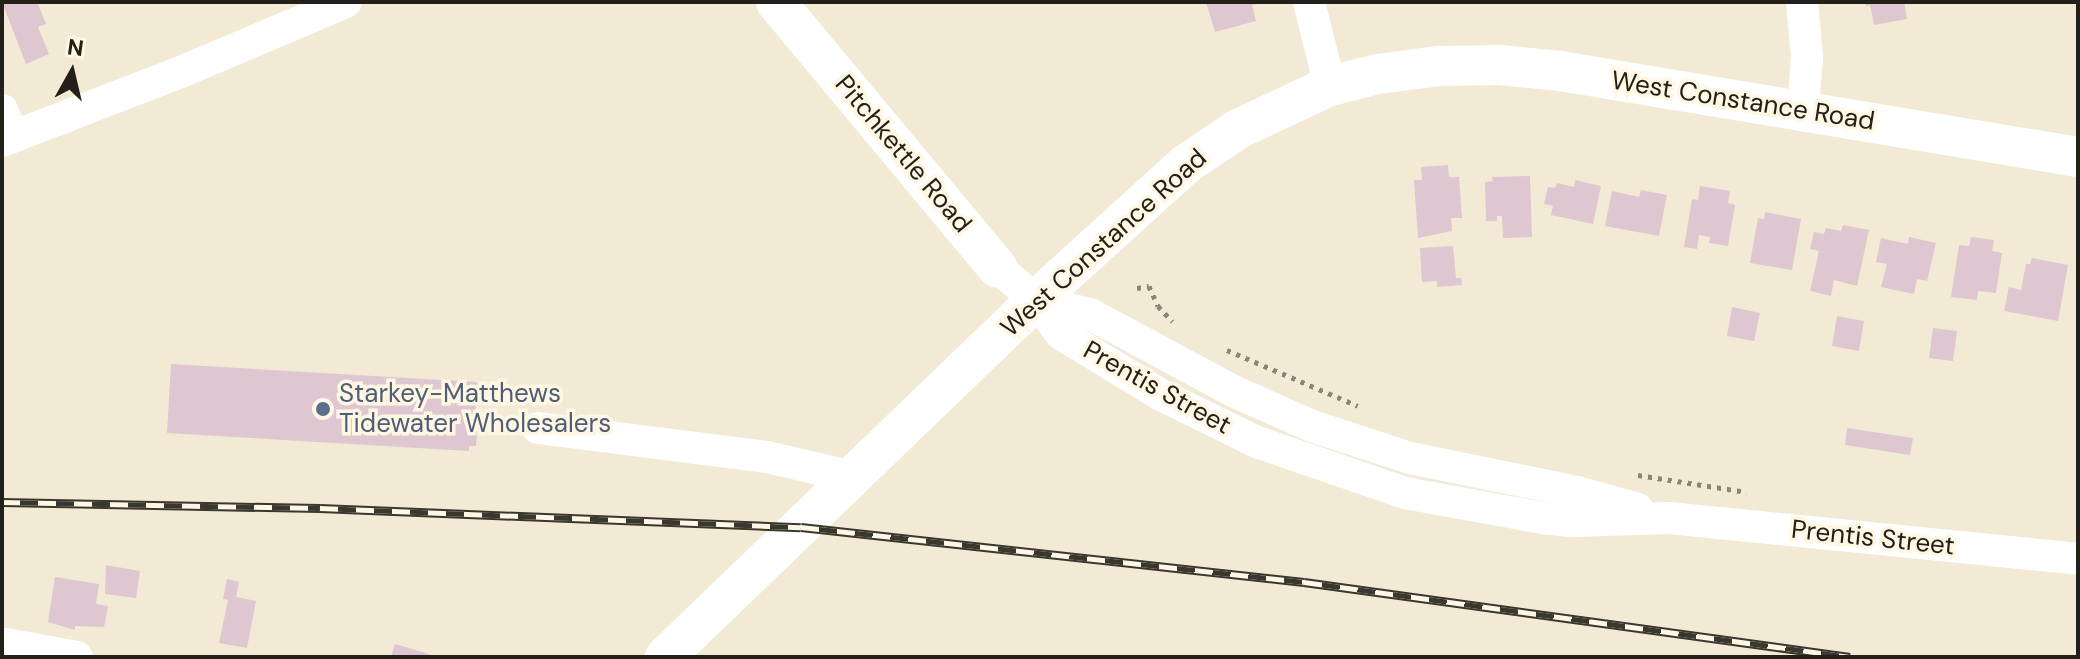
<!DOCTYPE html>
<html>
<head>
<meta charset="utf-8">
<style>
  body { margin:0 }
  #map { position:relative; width:2080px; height:659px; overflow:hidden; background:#f2ead5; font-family:"DM Sans",sans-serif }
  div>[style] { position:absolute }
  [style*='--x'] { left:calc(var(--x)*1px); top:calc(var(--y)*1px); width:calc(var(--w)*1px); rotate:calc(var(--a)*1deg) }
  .building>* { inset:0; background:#dec7d1 }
  .path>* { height:5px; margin-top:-2.5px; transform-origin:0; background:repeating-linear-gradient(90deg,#8a8576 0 4px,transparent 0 10px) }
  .minor>* { height:32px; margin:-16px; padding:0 16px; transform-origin:16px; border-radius:16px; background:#fff }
  .major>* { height:40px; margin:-20px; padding:0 20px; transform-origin:20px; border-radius:20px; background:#fff }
  .rail>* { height:9px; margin-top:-4.5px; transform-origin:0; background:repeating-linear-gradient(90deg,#fff7e3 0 18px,#3a372e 0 36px); box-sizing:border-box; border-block:2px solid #3a372e }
  .dots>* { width:22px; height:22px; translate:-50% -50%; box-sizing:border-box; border:4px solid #fff7e3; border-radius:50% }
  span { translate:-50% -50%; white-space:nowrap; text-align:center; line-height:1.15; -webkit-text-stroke:7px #fff7e3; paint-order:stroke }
  .street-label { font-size:26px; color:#222018 }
  .service-label { font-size:26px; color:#4e5e75 }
  .left { translate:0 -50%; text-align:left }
  .frame { position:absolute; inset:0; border:4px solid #222018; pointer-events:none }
  .north { position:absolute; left:32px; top:32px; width:80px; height:80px; -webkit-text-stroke:6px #fff7e3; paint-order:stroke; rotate:8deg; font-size:22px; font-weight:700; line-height:32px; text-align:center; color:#222018 }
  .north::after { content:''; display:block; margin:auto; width:28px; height:36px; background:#222018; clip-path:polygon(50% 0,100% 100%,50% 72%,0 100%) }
</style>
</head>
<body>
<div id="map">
  <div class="building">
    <i style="clip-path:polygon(2px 2px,37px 2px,46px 24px,38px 27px,49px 54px,26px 64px)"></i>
    <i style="clip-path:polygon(1206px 2px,1261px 2px,1261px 3px,1252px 5px,1256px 21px,1215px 32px)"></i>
    <i style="clip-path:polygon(1865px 2px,1904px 2px,1907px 19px,1874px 25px,1870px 5px,1866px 6px)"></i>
    <i style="clip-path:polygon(1448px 165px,1449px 177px,1459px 177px,1462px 218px,1451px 218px,1452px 231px,1418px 238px,1414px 180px,1422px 180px,1421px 167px)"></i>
    <i style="clip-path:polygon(1530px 176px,1532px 237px,1503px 238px,1502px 216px,1497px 216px,1497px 221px,1486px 221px,1485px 182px,1493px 181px,1492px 177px)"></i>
    <i style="clip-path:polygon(1575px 180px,1601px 186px,1593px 224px,1551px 215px,1553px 206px,1544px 204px,1548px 187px,1555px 188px,1557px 183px,1574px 187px)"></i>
    <i style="clip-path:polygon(1700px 186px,1730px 191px,1728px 203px,1735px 205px,1728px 246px,1709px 243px,1710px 237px,1699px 235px,1697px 249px,1684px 247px,1692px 199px,1698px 200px)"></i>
    <i style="clip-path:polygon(1641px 190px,1667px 195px,1659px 236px,1605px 226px,1612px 191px,1639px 197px)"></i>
    <i style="clip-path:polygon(1765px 212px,1801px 219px,1792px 270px,1750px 263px,1758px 218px,1764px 219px)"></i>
    <i style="clip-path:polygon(1843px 225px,1869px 230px,1857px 286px,1834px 280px,1831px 296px,1810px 291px,1819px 251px,1810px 249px,1814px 232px,1824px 234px,1826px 228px,1841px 231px)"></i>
    <i style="clip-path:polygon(1909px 237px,1936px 243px,1927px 281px,1917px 279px,1914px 294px,1881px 287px,1887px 264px,1876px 262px,1881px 238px,1908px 244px)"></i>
    <i style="clip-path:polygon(1971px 237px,1994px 240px,1992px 251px,2002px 253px,1996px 293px,1978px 291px,1977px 300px,1951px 297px,1959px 245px,1969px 246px)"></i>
    <i style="clip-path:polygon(1453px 246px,1456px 278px,1461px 278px,1462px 285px,1437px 287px,1437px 281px,1422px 282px,1420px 248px)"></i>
    <i style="clip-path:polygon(2032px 258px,2068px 265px,2058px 321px,2004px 311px,2009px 287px,2021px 290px,2026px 264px,2030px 264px)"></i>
    <i style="clip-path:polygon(1732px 307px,1760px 313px,1754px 341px,1727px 336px)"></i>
    <i style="clip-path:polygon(1837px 316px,1864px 321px,1859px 351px,1832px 346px)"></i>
    <i style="clip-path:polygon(1933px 328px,1957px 331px,1953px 361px,1929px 358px)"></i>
    <i style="clip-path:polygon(171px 364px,476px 382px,480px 385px,476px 446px,469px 446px,469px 451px,167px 433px)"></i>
    <i style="clip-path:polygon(1847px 428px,1913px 438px,1910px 455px,1845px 445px)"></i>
    <i style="clip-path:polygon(106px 565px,140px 571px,136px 598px,105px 594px)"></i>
    <i style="clip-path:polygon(55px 577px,99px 584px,96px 604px,108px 606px,104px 627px,75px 626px,75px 630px,48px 622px)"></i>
    <i style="clip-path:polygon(227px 579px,239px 582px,236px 597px,256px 601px,247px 648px,219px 643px,228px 600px,223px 599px)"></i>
    <i style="clip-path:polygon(395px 644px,429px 654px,428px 657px,391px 657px)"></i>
  </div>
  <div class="path">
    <i style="--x:1137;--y:288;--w:12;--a:-9"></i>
    <i style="--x:1149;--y:286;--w:22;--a:66"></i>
    <i style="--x:1158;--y:306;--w:21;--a:47"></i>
    <i style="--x:1227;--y:350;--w:142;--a:23.1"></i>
    <i style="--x:1638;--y:475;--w:110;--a:8.9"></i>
  </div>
  <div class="minor">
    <i style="--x:1309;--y:2;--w:87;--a:76"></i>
    <i style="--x:1802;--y:2;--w:55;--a:84.8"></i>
    <i style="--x:1807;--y:57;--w:53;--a:94.3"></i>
    <i style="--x:2;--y:110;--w:29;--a:68"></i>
    <i style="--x:2;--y:141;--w:192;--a:-21.1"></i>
    <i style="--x:181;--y:72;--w:179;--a:-23"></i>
    <i style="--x:998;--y:268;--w:50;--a:40.1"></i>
    <i style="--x:1036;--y:300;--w:42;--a:53.7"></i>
    <i style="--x:1061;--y:334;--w:117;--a:31.4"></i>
    <i style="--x:1161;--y:395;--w:107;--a:26.1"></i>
    <i style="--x:1257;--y:442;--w:157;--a:19"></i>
    <i style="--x:1405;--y:493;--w:139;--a:10.3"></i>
    <i style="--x:1542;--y:518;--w:31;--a:6"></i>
    <i style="--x:1573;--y:521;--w:96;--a:-1.8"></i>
    <i style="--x:1669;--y:518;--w:411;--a:5.7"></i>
    <i style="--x:1036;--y:300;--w:58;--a:15"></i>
    <i style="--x:1092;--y:315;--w:160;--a:28.3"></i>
    <i style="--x:1233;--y:391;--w:86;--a:23.9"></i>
    <i style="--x:1312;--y:426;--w:103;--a:18.1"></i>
    <i style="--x:1410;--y:458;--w:170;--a:11.5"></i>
    <i style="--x:1577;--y:492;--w:63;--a:15.6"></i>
    <i style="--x:538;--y:428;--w:231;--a:7.2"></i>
    <i style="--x:767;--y:457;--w:88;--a:13.1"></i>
    <i style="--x:6;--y:644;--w:72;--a:10.4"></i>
  </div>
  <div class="major">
    <i style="--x:776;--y:2;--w:346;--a:50.2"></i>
    <i style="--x:665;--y:657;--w:515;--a:-43.9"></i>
    <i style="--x:1036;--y:300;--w:202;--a:-42.2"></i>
    <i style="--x:1186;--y:164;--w:63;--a:-33.9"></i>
    <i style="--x:1238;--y:129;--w:102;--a:-25.1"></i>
    <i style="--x:1330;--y:86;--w:49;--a:-14"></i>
    <i style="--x:1378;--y:74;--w:62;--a:-7.5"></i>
    <i style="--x:1439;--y:66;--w:61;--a:-0.9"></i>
    <i style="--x:1500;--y:65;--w:60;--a:5.7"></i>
    <i style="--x:1560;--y:71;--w:525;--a:9.43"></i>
  </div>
  <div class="rail">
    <i style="--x:2;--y:502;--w:318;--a:1.1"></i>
    <i style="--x:320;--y:508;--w:481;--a:2.3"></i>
    <i style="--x:801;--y:527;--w:506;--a:6.24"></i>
    <i style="--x:1304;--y:582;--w:551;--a:7.82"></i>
  </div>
  <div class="dots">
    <i style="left:323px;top:409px;background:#5c6f8a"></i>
  </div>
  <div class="street-label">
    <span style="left:1743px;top:101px;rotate:9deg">West Constance Road</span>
    <span style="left:903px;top:154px;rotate:50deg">Pitchkettle Road</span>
    <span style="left:1104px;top:243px;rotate:-42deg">West Constance Road</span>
    <span style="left:1157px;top:388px;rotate:29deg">Prentis Street</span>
    <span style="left:1873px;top:538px;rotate:6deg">Prentis Street</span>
  </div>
  <div class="service-label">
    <span class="left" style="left:339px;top:409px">Starkey-Matthews<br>Tidewater Wholesalers</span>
  </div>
  <div class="frame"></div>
  <div class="north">N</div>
</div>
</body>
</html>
